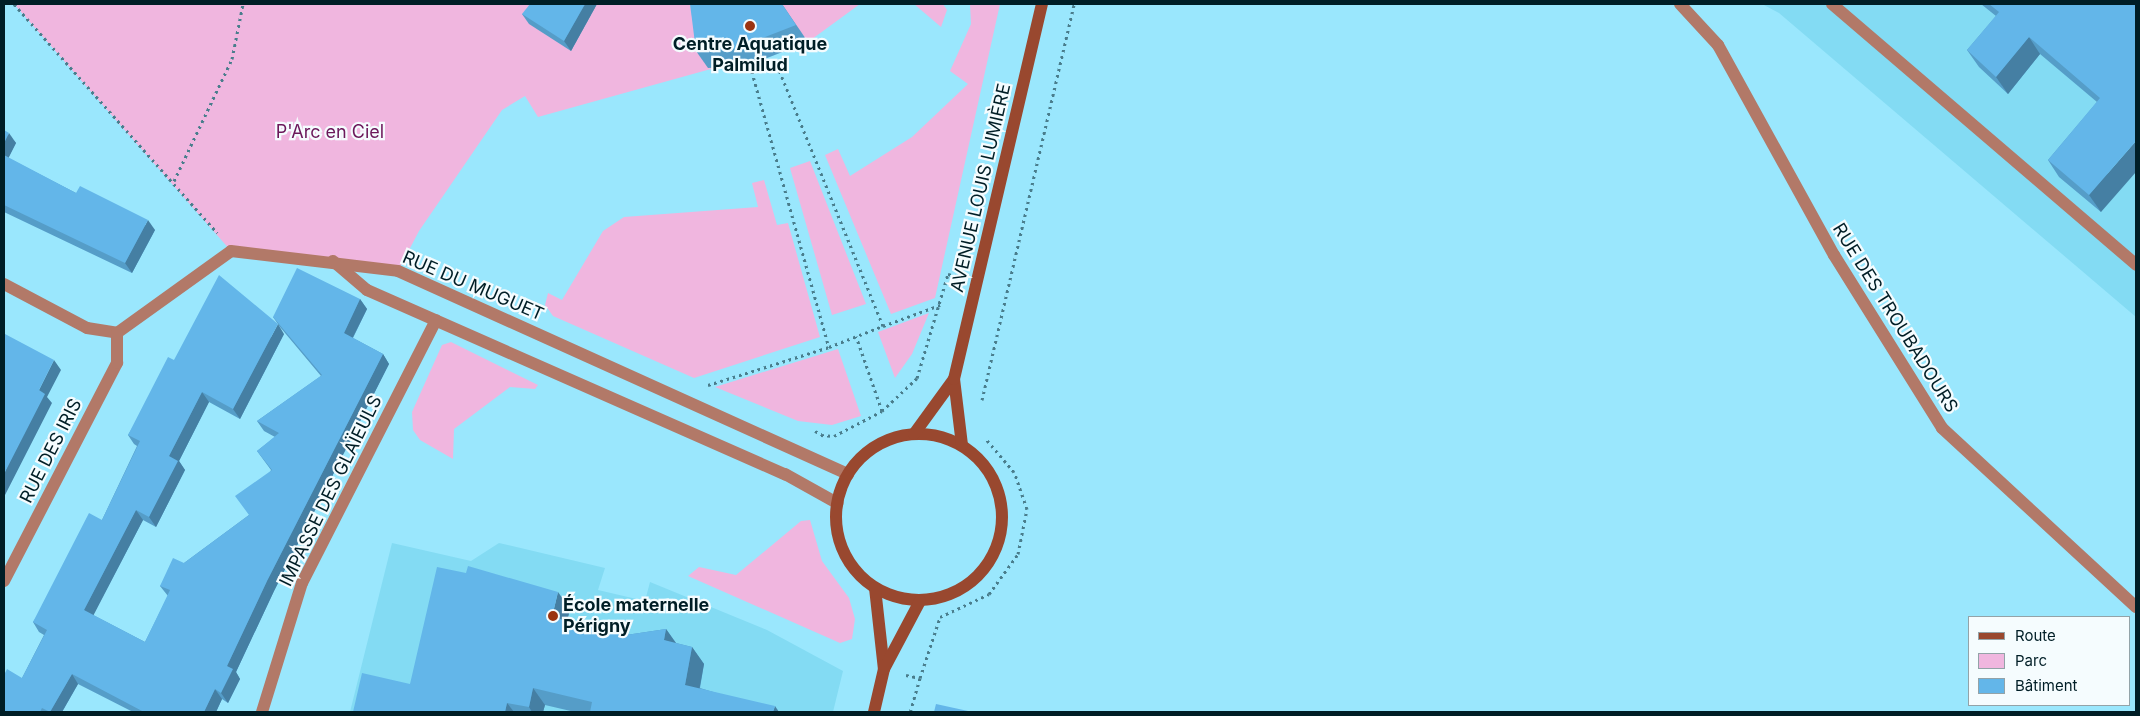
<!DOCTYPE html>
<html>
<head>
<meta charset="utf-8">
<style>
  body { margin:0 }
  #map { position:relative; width:2140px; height:716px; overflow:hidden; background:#9ae7fd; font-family:Inter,sans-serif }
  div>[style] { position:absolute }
  .built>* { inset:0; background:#83dbf3 }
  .green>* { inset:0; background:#f0b6df }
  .path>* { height:3px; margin-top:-1.5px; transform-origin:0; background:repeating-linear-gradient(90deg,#497d8c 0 2.5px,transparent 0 6.5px) }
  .lane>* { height:12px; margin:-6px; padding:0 6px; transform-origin:6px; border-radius:6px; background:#b27968 }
  .street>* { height:12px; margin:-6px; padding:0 6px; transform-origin:6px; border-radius:6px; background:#b27968 }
  .secondary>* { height:12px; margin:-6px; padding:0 6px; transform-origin:6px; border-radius:6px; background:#99482f }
  .secondary>.ring { margin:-6px; padding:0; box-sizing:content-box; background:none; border:12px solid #99482f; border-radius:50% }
  .wall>* { inset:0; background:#559dc8 }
  .shaded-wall>* { inset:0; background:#457fa3 }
  .building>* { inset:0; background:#63b6e9 }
  .dots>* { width:14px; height:14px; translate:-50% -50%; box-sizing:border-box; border:2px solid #f5fcfe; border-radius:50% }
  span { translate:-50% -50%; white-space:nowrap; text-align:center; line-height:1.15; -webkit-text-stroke:4.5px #f5fcfe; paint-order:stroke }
  .poi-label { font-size:18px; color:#001e26; font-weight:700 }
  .left { translate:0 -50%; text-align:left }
  .park-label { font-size:18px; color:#6b175a }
  .street-label { font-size:18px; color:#001e26 }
  .frame { position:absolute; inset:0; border:5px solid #001e26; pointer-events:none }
  .legend { position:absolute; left:1968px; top:616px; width:162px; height:90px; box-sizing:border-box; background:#f5fcfe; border:1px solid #93a3a8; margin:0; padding:6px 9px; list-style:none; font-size:15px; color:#001e26 }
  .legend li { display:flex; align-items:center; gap:10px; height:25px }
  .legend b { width:25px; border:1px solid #93a3a8 }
</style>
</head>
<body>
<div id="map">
  <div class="built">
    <div style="clip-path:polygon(1762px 4px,2136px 4px,2136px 317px,1779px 13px)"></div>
    <div style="clip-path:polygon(392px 543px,471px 561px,499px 543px,605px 568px,598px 590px,645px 601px,650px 582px,767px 630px,843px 671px,833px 712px,350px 712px)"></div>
  </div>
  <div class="green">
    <div style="clip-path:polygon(14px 4px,860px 4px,808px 42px,538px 117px,525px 96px,502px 110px,419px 231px,398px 271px,231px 251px)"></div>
    <div style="clip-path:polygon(914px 4px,943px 4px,947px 10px,941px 27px)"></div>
    <div style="clip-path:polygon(970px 4px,1000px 4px,935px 298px,891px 314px,825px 155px,838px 149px,850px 176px,912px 137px,968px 84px,950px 71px,971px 24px)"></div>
    <div style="clip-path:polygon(810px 161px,866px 304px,832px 315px,790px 168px)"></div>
    <div style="clip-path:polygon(764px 180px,777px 225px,788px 223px,820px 337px,694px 378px,553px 316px,545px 305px,548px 293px,562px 300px,603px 231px,624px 217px,758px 207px,752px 183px)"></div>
    <div style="clip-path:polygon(929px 313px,912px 354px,895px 378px,878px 332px)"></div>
    <div style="clip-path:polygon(451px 342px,538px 385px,535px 389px,510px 387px,454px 429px,453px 459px,420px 440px,413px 430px,412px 412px,442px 345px)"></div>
    <div style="clip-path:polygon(838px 349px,861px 416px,832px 425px,798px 421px,715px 387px)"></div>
    <div style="clip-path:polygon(810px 520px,822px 561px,849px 598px,855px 619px,852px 639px,840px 643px,688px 576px,699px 567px,736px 575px,801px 521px)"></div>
  </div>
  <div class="path">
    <div style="left:14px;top:4px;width:306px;rotate:48.4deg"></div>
    <div style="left:750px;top:65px;width:293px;rotate:74.4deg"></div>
    <div style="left:829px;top:347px;width:58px;rotate:-21.3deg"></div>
    <div style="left:883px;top:326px;width:290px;rotate:-112.1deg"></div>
    <div style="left:174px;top:181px;width:135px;rotate:-64.6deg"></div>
    <div style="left:232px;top:59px;width:56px;rotate:-78.7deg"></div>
    <div style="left:883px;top:326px;width:61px;rotate:-20.2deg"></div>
    <div style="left:708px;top:385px;width:127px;rotate:-17.4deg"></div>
    <div style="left:982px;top:400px;width:407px;rotate:-76.9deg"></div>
    <div style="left:882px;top:411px;width:48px;rotate:-43.3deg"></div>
    <div style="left:917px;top:378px;width:109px;rotate:-73.4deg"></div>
    <div style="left:948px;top:274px;width:8px;rotate:14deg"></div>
    <div style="left:815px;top:431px;width:7px;rotate:27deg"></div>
    <div style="left:821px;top:435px;width:13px;rotate:4deg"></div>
    <div style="left:834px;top:436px;width:54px;rotate:-27.5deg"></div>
    <div style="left:882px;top:411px;width:79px;rotate:-109.1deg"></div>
    <div style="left:906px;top:675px;width:14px;rotate:12deg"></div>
    <div style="left:920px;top:678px;width:35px;rotate:106deg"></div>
    <div style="left:920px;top:678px;width:64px;rotate:-71.8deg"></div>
    <div style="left:940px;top:617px;width:54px;rotate:-25.1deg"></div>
    <div style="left:989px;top:594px;width:49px;rotate:-54.1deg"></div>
    <div style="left:1018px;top:554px;width:46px;rotate:-78.7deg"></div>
    <div style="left:1027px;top:509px;width:39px;rotate:-109deg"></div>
    <div style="left:1014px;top:472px;width:43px;rotate:-130.3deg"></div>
  </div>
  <div class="lane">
    <div style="left:1832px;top:4px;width:401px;rotate:40.6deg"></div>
  </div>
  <div class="street">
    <div style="left:1680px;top:4px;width:56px;rotate:47.2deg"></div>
    <div style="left:1718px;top:45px;width:240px;rotate:61.1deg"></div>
    <div style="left:1834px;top:255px;width:204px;rotate:58deg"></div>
    <div style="left:1942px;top:428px;width:264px;rotate:42.7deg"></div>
    <div style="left:333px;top:261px;width:45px;rotate:40.5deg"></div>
    <div style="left:367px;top:290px;width:457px;rotate:23.8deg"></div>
    <div style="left:785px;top:474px;width:60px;rotate:29.1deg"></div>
    <div style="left:4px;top:284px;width:94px;rotate:27.9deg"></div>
    <div style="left:87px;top:328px;width:30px;rotate:9deg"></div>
    <div style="left:117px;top:333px;width:140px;rotate:-35.7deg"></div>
    <div style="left:231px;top:251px;width:168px;rotate:6.8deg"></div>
    <div style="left:398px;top:271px;width:494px;rotate:24.3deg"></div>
    <div style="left:4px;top:581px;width:246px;rotate:-62.6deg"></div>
    <div style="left:117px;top:363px;width:30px;rotate:-90deg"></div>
    <div style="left:262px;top:712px;width:135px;rotate:-72.8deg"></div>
    <div style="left:302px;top:583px;width:295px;rotate:-63deg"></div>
  </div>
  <div class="secondary">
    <div class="ring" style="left:836px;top:434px;width:154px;height:154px"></div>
    <div style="left:914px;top:434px;width:68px;rotate:-54deg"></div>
    <div style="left:962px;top:445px;width:66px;rotate:-96.9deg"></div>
    <div style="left:954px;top:379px;width:385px;rotate:-76.8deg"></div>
    <div style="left:875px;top:588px;width:81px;rotate:83.7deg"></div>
    <div style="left:874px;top:712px;width:44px;rotate:-76.9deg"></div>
    <div style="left:884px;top:669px;width:77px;rotate:-62.1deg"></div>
  </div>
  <div class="wall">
    <div style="clip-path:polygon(597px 4px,571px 51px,529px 24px,522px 14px)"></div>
    <div style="clip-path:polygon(782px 4px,808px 42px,747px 66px,708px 68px,696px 51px)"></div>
    <div style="clip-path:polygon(1981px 4px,2136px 4px,2101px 212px,2059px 177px,2048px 160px,2097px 102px,2040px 54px,2008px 94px,1979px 67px,1967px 50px,1996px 16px)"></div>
    <div style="clip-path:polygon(4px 130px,16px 143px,8px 158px,76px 193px,155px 230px,132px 273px,4px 212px)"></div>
    <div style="clip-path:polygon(360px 299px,367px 309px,353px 338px,383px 354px,389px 364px,274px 591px,236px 672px,240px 679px,228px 703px,222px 699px,216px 712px,133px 712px,78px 684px,62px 712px,4px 712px,22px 678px,44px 635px,39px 632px,33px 622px,102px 520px,137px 446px,134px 444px,128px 435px,174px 360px,284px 334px,240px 419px,209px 402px,179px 461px,185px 470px,156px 527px,143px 520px,93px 615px,145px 642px,168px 596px,160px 586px,184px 563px,249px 515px,271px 470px,257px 451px,275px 437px,264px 431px,257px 421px,321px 376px,280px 327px,273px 317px)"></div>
    <div style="clip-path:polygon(570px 609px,567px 621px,626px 635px,666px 629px,676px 643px,692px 647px,704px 664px,700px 688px,779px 712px,575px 712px,545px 705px,543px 712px,353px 712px,410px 684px)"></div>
  </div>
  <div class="shaded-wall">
    <div style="clip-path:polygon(585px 4px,597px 4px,571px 51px,564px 41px)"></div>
    <div style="clip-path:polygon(2029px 37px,2040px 54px,2008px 94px,1996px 77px)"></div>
    <div style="clip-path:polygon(9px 133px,16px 143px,6px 163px,4px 160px,4px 143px)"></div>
    <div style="clip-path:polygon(2136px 141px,2136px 172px,2101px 212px,2089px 195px)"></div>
    <div style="clip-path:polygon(148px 220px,155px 230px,132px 273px,125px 263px)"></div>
    <div style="clip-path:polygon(360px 299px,367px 309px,350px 343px,344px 333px)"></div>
    <div style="clip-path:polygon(278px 324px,284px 334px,240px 419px,233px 409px)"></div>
    <div style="clip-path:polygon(383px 354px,389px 364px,274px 591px,236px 672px,240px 679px,228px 703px,221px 693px,227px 666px,267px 581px)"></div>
    <div style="clip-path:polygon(54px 360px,61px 370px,47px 397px,52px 403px,4px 497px,4px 474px,39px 390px)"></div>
    <div style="clip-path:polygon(202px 392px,209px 402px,179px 461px,185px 470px,156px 527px,149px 517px,169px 456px)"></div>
    <div style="clip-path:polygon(136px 510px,143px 520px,91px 620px,84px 610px)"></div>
    <div style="clip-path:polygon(558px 592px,570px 609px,564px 634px,552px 617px)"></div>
    <div style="clip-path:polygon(666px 629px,678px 646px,664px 640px)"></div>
    <div style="clip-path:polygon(692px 647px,704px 664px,697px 702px,685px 685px)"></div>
    <div style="clip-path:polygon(72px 674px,78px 684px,62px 712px,50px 712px)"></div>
    <div style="clip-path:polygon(533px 688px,545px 705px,543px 712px,532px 712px,529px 707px)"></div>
    <div style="clip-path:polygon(215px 689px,222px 699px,216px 712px,204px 712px)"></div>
    <div style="clip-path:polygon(507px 703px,514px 712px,505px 712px)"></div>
    <div style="clip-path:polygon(775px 706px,779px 712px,773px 712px)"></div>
  </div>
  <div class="building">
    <div style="clip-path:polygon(530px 4px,585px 4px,564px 41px,522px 14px)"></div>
    <div style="clip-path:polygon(690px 4px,782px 4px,796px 25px,734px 49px,696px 51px)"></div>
    <div style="clip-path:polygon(1989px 4px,2136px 4px,2136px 141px,2089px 195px,2048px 160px,2100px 98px,2029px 37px,1996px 77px,1967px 50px,1999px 12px)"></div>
    <div style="clip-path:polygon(4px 130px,9px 133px,4px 143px)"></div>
    <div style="clip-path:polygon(4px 155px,76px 193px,80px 186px,148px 220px,125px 263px,4px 205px)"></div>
    <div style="clip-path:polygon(297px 268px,360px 299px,344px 333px,383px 354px,267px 581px,227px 666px,233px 669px,221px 693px,215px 689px,204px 712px,144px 712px,72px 674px,50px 712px,42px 708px,40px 712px,4px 712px,4px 675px,7px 669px,22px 678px,47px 630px,33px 622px,89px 513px,102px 520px,140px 441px,128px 435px,168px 357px,174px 360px,219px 275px,278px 324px,233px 409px,202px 392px,169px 456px,178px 461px,149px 517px,136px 510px,84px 610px,145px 642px,170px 590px,160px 586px,173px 558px,184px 563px,249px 515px,235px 496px,272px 470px,257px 451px,279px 433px,257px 421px,322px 375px,273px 317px)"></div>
    <div style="clip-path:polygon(5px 334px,54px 360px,39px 390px,45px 394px,4px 474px,4px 337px)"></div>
    <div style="clip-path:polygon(468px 566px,558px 592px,552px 617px,626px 635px,666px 629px,664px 640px,692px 647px,685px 685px,775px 706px,773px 712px,590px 712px,592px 702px,533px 688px,529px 707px,507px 703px,505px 712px,353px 712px,362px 673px,410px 684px,437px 567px,466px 573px)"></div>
    <div style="clip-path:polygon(936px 704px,968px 711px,968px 712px,934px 712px)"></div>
  </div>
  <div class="dots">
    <div style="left:750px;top:26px;background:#9b3411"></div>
    <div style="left:553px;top:616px;background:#9b3411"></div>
  </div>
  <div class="poi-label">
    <span style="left:750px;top:55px">Centre Aquatique<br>Palmilud</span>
    <span class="left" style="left:563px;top:616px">École maternelle<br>Périgny</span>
  </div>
  <div class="park-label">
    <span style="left:330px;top:132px">P'Arc en Ciel</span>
  </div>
  <div class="street-label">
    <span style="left:981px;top:188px;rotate:-77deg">AVENUE LOUIS LUMIÈRE</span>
    <span style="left:473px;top:286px;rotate:23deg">RUE DU MUGUET</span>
    <span style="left:1895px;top:318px;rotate:58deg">RUE DES TROUBADOURS</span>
    <span style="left:51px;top:451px;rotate:-63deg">RUE DES IRIS</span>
    <span style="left:331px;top:491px;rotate:-64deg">IMPASSE DES GLAÏEULS</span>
  </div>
  <div class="frame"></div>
  <ul class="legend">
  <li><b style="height:6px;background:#99482f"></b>Route</li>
  <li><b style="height:14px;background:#f0b6df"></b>Parc</li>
  <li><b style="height:14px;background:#63b6e9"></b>Bâtiment</li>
  </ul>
</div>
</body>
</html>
